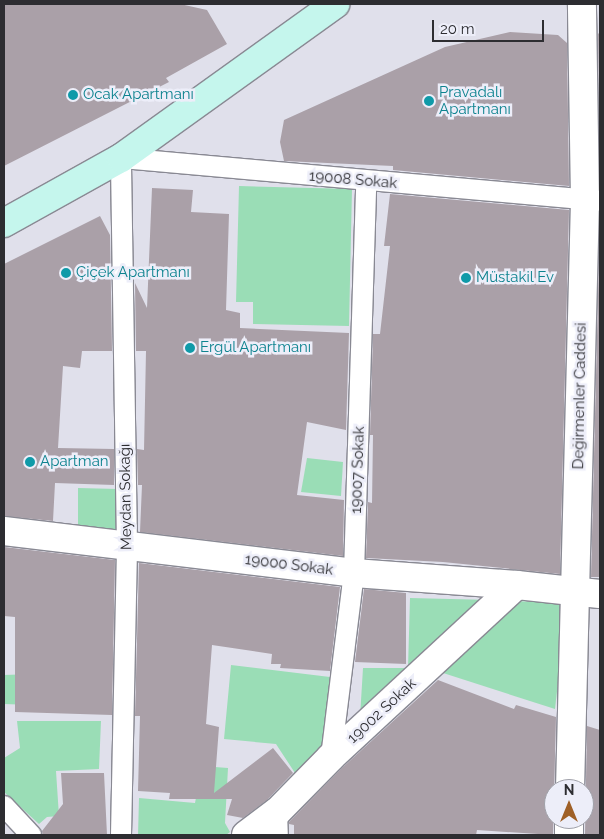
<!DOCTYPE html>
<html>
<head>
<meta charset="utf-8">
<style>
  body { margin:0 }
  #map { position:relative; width:604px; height:839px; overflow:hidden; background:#e0e0eb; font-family:Raleway,sans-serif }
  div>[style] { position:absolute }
  .green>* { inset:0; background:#9addb6 }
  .building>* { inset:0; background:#aaa0a8 }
  .roads { filter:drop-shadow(1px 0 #898993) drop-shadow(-1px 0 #898993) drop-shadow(0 1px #898993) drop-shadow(0 -1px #898993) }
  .lane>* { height:20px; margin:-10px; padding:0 10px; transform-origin:10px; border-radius:10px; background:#fff }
  .street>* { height:28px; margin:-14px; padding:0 14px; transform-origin:14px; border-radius:14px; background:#fff }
  .secondary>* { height:28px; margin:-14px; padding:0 14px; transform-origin:14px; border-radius:14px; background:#c5f6ed }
  .dots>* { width:14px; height:14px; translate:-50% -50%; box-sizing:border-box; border:2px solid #edeef9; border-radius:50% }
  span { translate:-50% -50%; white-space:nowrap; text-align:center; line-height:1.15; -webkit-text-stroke:5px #edeef9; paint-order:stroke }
  .culture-label { font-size:15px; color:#0d838f }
  .left { translate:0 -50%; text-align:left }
  .street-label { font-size:15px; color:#2d2d31 }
  .frame { position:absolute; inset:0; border:5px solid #2d2d31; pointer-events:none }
  .north { position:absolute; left:544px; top:779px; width:50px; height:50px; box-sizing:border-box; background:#edeef9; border:1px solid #a0a1a9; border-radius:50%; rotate:0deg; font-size:14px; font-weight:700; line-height:20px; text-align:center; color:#2d2d31 }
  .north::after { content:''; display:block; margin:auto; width:18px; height:22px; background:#9f6027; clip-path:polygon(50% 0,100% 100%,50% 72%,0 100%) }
  .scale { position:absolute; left:432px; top:20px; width:112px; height:22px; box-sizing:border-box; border:2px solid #2d2d31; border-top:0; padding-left:6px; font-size:15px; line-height:18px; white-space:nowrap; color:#2d2d31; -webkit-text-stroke:4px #edeef9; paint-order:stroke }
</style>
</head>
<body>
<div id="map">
  <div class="green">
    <div style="clip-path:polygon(239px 186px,352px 189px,349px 326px,253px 324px,253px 302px,236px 302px)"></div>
    <div style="clip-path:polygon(307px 458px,343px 462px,341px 496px,301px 492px)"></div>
    <div style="clip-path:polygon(78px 488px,118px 489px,117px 529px,78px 529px)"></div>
    <div style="clip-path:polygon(410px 598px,491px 600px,360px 717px,363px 668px,408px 668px)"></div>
    <div style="clip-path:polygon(512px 601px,567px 603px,555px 709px,440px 672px)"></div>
    <div style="clip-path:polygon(231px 665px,330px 677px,324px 747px,295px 773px,276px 744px,224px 739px)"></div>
    <div style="clip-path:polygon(33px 674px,32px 705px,4px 704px,4px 675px)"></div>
    <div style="clip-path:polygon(17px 721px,101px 721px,99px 769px,56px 771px,59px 816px,47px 817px,39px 824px,4px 792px,4px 758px,20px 748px)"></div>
    <div style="clip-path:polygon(202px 766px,228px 768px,225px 823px,230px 832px,226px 835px,138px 835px,139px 798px,195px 803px)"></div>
  </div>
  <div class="building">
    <div style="clip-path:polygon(4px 4px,180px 4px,207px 10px,227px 44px,166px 78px,169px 82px,4px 166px)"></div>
    <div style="clip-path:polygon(510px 32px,558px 35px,567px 43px,569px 186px,393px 170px,393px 166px,284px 161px,280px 142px,284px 120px,445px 47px)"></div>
    <div style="clip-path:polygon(600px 32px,600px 176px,598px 34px)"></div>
    <div style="clip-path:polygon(152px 188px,193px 190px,191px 212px,229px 214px,226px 310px,240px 313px,240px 328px,349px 333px,346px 430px,307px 422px,297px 495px,344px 500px,343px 556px,140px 532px,142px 485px,138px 485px,137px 449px,144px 450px,146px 351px,136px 351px,135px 283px,147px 308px)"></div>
    <div style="clip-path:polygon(390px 194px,569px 210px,560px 574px,443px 562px,366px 558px,368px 502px,372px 503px,373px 435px,370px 435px,373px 334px,380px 334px,390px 246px,384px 246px)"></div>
    <div style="clip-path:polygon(100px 216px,110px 235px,112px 351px,82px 351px,80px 368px,63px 366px,58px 448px,114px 449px,114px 485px,55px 483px,53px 521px,4px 516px,4px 264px)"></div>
    <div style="clip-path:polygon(600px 216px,600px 577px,591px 577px)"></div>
    <div style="clip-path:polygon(4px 547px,115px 560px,112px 715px,15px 712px,15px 617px,4px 616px)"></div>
    <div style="clip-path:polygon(139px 563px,340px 587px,330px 671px,280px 668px,281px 664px,271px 664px,272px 654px,212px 645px,206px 724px,219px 727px,214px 793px,273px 748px,293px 773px,267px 800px,243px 818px,227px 815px,232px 799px,169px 799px,170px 793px,138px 791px,140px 716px,135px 716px)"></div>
    <div style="clip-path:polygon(364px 589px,406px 593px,406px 664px,355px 662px)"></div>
    <div style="clip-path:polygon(438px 680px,514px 709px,516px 705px,556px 717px,553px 835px,477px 830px,476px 835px,294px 835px,294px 825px,289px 824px,289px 822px,342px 768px)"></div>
    <div style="clip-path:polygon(587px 726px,600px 730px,600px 835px,585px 835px)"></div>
    <div style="clip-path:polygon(61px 773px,104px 773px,107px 835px,43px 835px,42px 831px,63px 804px)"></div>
  </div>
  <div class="roads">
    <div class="lane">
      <div style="left:331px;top:757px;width:185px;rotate:-82.9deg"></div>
      <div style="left:354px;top:573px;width:392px;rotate:-88.2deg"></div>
      <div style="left:4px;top:806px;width:40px;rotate:47deg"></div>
      <div style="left:277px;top:812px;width:23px;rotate:88deg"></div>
      <div style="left:121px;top:835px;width:289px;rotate:-88.8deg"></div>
      <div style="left:127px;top:546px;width:388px;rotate:-90.9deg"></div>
      <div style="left:121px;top:158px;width:481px;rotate:5.1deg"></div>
    </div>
    <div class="street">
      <div style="left:4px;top:531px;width:353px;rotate:6.8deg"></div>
      <div style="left:354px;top:573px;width:163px;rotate:4.2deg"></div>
      <div style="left:517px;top:585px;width:83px;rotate:6.2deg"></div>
      <div style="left:570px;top:789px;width:588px;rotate:-88.54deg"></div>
      <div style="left:585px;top:201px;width:197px;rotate:-90.9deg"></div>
      <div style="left:246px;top:835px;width:39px;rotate:-37deg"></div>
      <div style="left:277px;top:812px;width:77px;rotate:-45.5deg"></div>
      <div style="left:331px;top:757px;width:253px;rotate:-42.8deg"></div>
      <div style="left:569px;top:835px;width:16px;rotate:-90deg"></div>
    </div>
    <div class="secondary">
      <div style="left:4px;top:223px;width:134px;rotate:-29.1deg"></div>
      <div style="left:121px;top:158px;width:264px;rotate:-35.7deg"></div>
    </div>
  </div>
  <div class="dots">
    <div style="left:73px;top:95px;background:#0f9aa8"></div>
    <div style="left:429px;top:101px;background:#0f9aa8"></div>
    <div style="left:66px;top:273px;background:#0f9aa8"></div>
    <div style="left:466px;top:278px;background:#0f9aa8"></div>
    <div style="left:190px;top:348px;background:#0f9aa8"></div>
    <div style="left:30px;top:462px;background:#0f9aa8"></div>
  </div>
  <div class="culture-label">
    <span class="left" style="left:439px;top:101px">Pravadalı<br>Apartmanı</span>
    <span class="left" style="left:83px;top:95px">Ocak Apartmanı</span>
    <span class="left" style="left:76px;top:273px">Çiçek Apartmanı</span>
    <span class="left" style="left:476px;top:278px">Müstakil Ev</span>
    <span class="left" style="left:200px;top:348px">Ergül Apartmanı</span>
    <span class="left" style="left:40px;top:462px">Apartman</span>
  </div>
  <div class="street-label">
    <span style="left:353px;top:180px;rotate:5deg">19008 Sokak</span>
    <span style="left:580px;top:396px;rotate:-89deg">Değirmenler Caddesi</span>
    <span style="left:358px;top:470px;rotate:-88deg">19007 Sokak</span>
    <span style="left:126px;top:497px;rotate:-91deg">Meydan Sokağı</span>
    <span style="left:289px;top:565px;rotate:7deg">19000 Sokak</span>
    <span style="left:382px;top:711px;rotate:-43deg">19002 Sokak</span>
  </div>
  <div class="frame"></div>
  <div class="north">N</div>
  <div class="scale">20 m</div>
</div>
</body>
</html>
